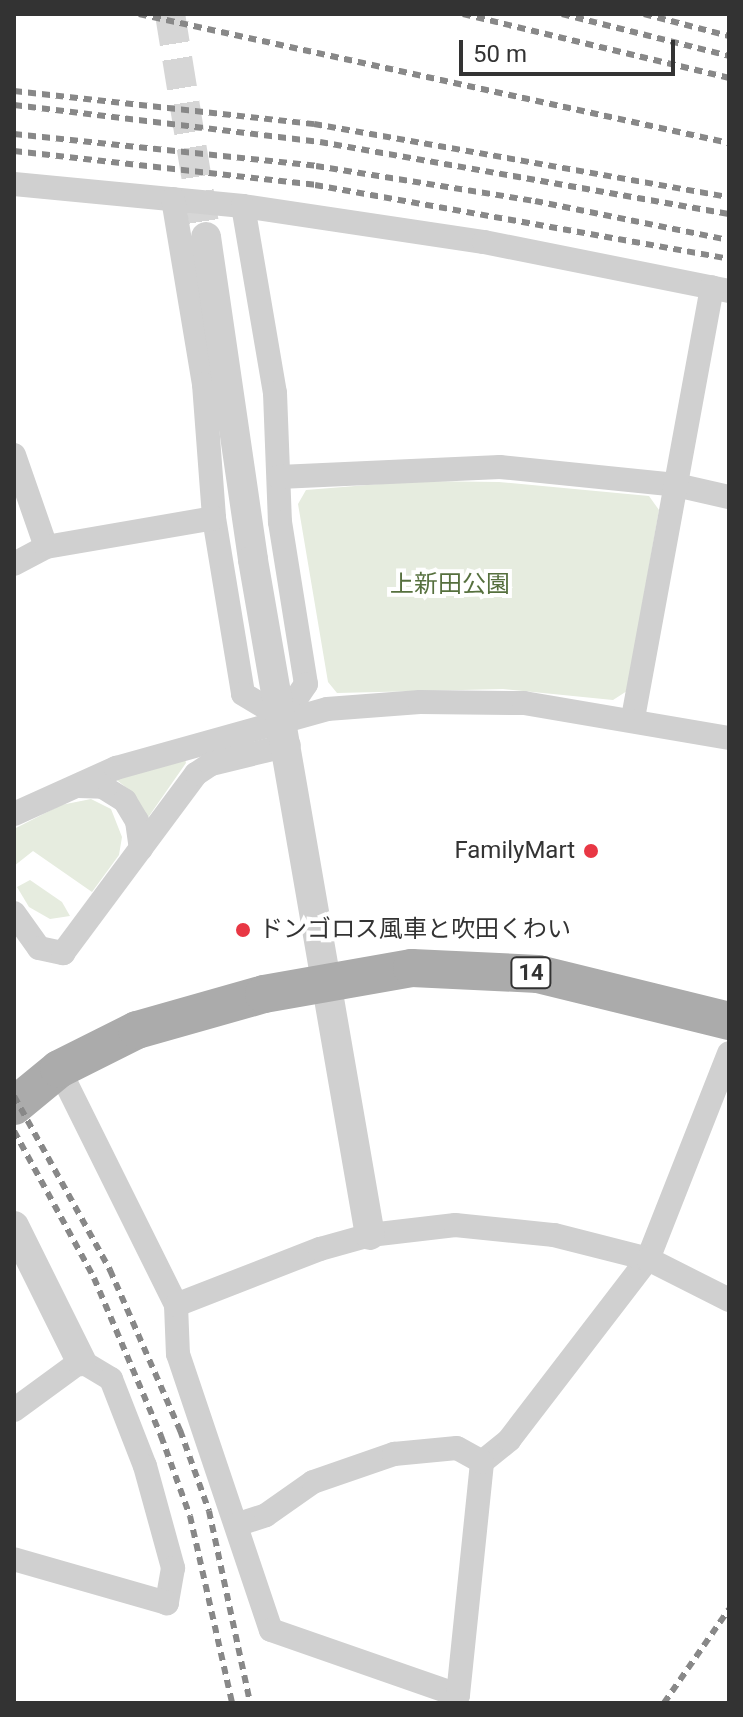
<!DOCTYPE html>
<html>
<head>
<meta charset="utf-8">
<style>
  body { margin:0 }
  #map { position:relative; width:743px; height:1717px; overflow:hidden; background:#fff; font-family:Roboto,"Noto Sans JP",sans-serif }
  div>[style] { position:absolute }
  .green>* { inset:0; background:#e6ecdf }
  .tertiary-tunnel>* { height:30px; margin-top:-15px; transform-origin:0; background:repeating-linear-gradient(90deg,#d6d6d6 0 30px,transparent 0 45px) }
  .minor>* { height:24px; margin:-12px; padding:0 12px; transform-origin:12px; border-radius:12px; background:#d0d0d0 }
  .tertiary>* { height:30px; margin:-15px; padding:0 15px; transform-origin:15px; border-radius:15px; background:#d0d0d0 }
  .primary>* { height:38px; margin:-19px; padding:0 19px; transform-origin:19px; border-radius:19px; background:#ababab }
  .rail>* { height:6px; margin-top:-3px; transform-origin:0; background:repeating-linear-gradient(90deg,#888 0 8px,transparent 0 14px) }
  .dots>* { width:22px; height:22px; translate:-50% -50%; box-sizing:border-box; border:4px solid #fff; border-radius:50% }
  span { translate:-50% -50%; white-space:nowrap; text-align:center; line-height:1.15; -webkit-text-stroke:8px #fff; paint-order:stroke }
  .shield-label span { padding:2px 6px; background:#fff; border:2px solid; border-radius:6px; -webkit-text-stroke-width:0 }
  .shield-label { font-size:22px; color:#333; font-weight:700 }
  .park-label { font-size:24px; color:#56703e }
  .poi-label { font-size:24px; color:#333 }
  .right { translate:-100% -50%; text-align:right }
  .left { translate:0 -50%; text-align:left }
  .frame { position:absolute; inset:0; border:16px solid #333; pointer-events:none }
  .scale { position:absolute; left:459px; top:40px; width:216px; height:36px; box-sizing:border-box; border:4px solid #333; border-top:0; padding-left:10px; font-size:24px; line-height:28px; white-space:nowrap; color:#333; -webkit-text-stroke:6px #fff; paint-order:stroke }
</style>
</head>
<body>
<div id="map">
  <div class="green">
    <div style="clip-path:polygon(417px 481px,499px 482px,649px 496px,659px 510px,627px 691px,613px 700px,503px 689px,337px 693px,328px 682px,298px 504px,306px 490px)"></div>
    <div style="clip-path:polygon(184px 755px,186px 763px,147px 819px,133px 793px,113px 777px)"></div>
    <div style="clip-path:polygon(91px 799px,111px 809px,122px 837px,119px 855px,92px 892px,33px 851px,14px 866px,14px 829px,61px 805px)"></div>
    <div style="clip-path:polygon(30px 880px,62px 902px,70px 916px,50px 919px,29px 907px,17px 887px)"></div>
  </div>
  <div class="tertiary-tunnel">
    <div style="left:170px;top:14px;width:226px;rotate:80.8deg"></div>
  </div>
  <div class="minor">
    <div style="left:14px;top:184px;width:230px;rotate:5.5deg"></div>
    <div style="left:243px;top:206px;width:244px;rotate:8.5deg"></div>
    <div style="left:484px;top:242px;width:250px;rotate:11.3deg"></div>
    <div style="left:173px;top:199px;width:188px;rotate:80.5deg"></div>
    <div style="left:204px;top:384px;width:134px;rotate:85.7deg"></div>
    <div style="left:214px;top:518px;width:178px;rotate:80.6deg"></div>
    <div style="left:243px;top:694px;width:47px;rotate:31deg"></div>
    <div style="left:243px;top:206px;width:190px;rotate:80.3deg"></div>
    <div style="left:275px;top:393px;width:129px;rotate:87.8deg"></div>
    <div style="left:280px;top:522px;width:164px;rotate:80.9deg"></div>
    <div style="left:306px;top:684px;width:41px;rotate:124.1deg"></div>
    <div style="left:14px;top:455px;width:97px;rotate:70.8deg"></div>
    <div style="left:279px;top:477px;width:221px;rotate:-2.6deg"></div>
    <div style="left:500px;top:467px;width:177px;rotate:5.8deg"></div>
    <div style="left:676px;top:485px;width:54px;rotate:12.8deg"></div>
    <div style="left:14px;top:564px;width:36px;rotate:-28deg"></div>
    <div style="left:46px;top:547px;width:170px;rotate:-9.8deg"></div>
    <div style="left:633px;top:718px;width:438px;rotate:-79.6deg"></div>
    <div style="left:78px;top:786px;width:25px;rotate:2deg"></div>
    <div style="left:103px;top:787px;width:26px;rotate:32deg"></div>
    <div style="left:125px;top:801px;width:23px;rotate:59deg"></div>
    <div style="left:137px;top:821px;width:28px;rotate:82deg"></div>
    <div style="left:14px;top:814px;width:112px;rotate:-24.3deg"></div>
    <div style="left:116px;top:768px;width:219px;rotate:-15.6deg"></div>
    <div style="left:327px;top:709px;width:93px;rotate:-4.3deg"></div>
    <div style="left:420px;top:702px;width:104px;rotate:0.6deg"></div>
    <div style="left:524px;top:703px;width:208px;rotate:9.7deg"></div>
    <div style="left:14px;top:913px;width:43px;rotate:54.5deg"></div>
    <div style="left:39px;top:948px;width:25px;rotate:12deg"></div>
    <div style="left:63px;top:953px;width:223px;rotate:-53.4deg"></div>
    <div style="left:196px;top:774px;width:18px;rotate:-34deg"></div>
    <div style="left:211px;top:764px;width:80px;rotate:-13.7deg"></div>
    <div style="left:59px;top:1069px;width:263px;rotate:63.6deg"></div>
    <div style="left:176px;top:1305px;width:49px;rotate:87.7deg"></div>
    <div style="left:178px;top:1354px;width:291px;rotate:71.4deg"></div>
    <div style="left:271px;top:1630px;width:198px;rotate:19.2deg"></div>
    <div style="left:458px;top:1695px;width:234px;rotate:-84.1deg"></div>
    <div style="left:482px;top:1462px;width:35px;rotate:-39deg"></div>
    <div style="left:509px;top:1440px;width:228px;rotate:-52.5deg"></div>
    <div style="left:648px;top:1259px;width:221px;rotate:-68.5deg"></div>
    <div style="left:176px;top:1305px;width:155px;rotate:-21.3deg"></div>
    <div style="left:320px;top:1249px;width:52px;rotate:-15.6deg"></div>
    <div style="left:370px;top:1235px;width:86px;rotate:-6.7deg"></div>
    <div style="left:455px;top:1225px;width:100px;rotate:5.8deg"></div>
    <div style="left:554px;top:1235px;width:97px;rotate:14.3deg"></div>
    <div style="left:648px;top:1259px;width:91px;rotate:26.8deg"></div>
    <div style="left:14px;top:1410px;width:83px;rotate:-36.2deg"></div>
    <div style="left:81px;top:1361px;width:35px;rotate:31deg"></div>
    <div style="left:111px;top:1379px;width:93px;rotate:68.7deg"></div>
    <div style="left:145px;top:1466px;width:106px;rotate:74.6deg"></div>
    <div style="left:173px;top:1568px;width:36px;rotate:100deg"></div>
    <div style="left:167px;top:1603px;width:159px;rotate:-164deg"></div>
    <div style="left:239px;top:1524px;width:28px;rotate:-18deg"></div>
    <div style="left:266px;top:1515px;width:57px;rotate:-35.1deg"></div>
    <div style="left:313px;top:1482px;width:86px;rotate:-19.1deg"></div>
    <div style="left:394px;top:1454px;width:63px;rotate:-5.4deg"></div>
    <div style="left:457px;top:1448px;width:29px;rotate:29deg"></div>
  </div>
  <div class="tertiary">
    <div style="left:206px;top:237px;width:326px;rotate:81.7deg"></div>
    <div style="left:253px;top:560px;width:685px;rotate:80.17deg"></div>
    <div style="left:14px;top:1226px;width:151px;rotate:63.6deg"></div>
  </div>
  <div class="primary">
    <div style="left:14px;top:1106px;width:58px;rotate:-39.4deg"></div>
    <div style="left:59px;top:1069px;width:87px;rotate:-26.6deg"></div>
    <div style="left:137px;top:1030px;width:132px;rotate:-15.8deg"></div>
    <div style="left:264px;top:994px;width:150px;rotate:-10deg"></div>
    <div style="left:412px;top:968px;width:126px;rotate:2.7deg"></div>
    <div style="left:538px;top:974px;width:197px;rotate:13.8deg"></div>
  </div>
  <div class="rail">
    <div style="left:139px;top:14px;width:604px;rotate:12.33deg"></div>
    <div style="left:463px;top:14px;width:274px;rotate:13.5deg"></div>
    <div style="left:562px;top:14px;width:172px;rotate:14.1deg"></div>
    <div style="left:644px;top:14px;width:88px;rotate:14.5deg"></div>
    <div style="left:14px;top:91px;width:302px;rotate:6.3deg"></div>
    <div style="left:314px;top:124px;width:421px;rotate:10deg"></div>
    <div style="left:14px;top:105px;width:308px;rotate:6.9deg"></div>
    <div style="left:320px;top:142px;width:415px;rotate:10deg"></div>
    <div style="left:14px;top:134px;width:304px;rotate:6deg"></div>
    <div style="left:316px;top:166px;width:222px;rotate:9.1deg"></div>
    <div style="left:535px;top:201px;width:198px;rotate:11.4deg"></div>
    <div style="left:14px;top:151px;width:303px;rotate:6.4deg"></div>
    <div style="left:315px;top:185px;width:421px;rotate:10.1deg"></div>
    <div style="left:14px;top:1096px;width:199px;rotate:61.1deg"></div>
    <div style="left:110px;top:1270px;width:175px;rotate:66.4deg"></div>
    <div style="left:180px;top:1430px;width:86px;rotate:70.3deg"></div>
    <div style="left:209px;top:1511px;width:196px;rotate:77.9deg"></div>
    <div style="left:14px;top:1131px;width:167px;rotate:61.4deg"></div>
    <div style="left:94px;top:1278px;width:172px;rotate:67deg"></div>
    <div style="left:161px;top:1436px;width:85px;rotate:70.1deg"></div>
    <div style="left:190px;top:1516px;width:192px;rotate:77.3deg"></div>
    <div style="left:664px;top:1703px;width:114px;rotate:-55.3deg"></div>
  </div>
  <div class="dots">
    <div style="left:591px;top:851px;background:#e83744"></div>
    <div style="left:243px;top:930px;background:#e83744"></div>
  </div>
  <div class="shield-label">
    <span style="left:531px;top:973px">14</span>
  </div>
  <div class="park-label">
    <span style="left:450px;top:585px">上新田公園</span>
  </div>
  <div class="poi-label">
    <span class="right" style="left:575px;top:851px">FamilyMart</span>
    <span class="left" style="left:259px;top:930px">ドンゴロス風車と吹田くわい</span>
  </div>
  <div class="frame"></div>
  <div class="scale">50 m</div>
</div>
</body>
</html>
